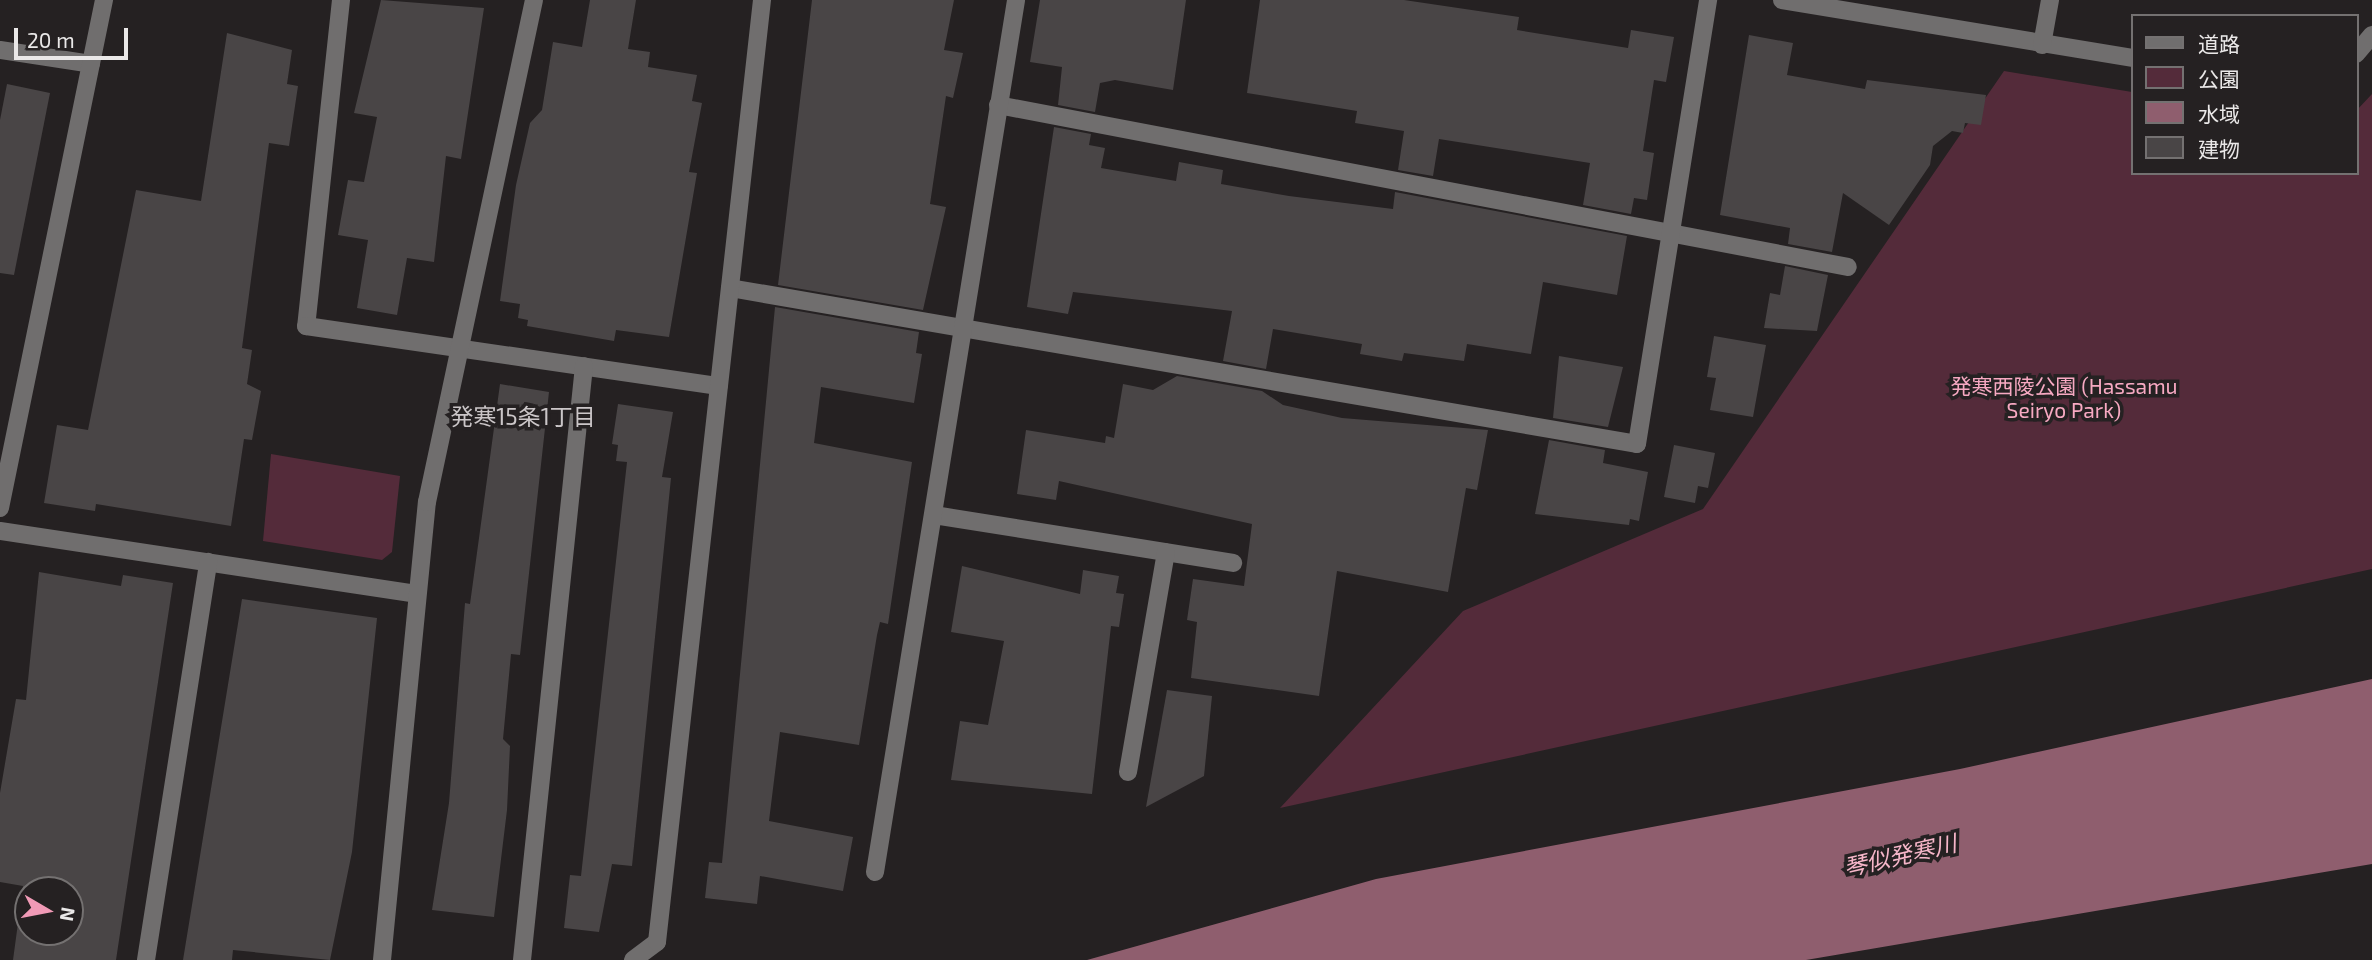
<!DOCTYPE html>
<html>
<head>
<meta charset="utf-8">
<style>
  body { margin:0 }
  #map { position:relative; width:2372px; height:960px; overflow:hidden; background:#252122; font-family:"Exo 2","Noto Sans JP",sans-serif }
  div>[style] { position:absolute }
  .green>* { inset:0; background:#542b3a }
  .water>* { inset:0; background:#8f5e6e }
  .building>* { inset:0; background:#494546 }
  .minor>* { height:18px; margin:-9px; padding:0 9px; transform-origin:9px; border-radius:9px; background:#706e6e }
  span { translate:-50% -50%; white-space:nowrap; text-align:center; line-height:1.15; -webkit-text-stroke:7px #252122; paint-order:stroke }
  .park-label { font-size:21px; color:#f7a9c2 }
  .neighbourhood-label { font-size:23px; color:#cbc6c8 }
  .water-label { font-size:23px; color:#f6b6c9; font-style:italic }
  .legend { position:absolute; left:2131px; top:14px; width:228px; height:161px; box-sizing:border-box; background:#252122; border:2px solid #747171; margin:0; padding:9px 12px; list-style:none; font-size:21px; color:#eae8e8 }
  .legend li { display:flex; align-items:center; gap:14px; height:35px }
  .legend b { width:35px; border:2px solid #747171 }
  .north { position:absolute; left:14px; top:876px; width:70px; height:70px; box-sizing:border-box; background:#252122; border:2px solid #747171; border-radius:50%; rotate:100deg; font-size:19px; font-weight:700; line-height:28px; text-align:center; color:#eae8e8 }
  .north::after { content:''; display:block; margin:auto; width:24px; height:32px; background:#f09ab6; clip-path:polygon(50% 0,100% 100%,50% 72%,0 100%) }
  .scale { position:absolute; left:14px; top:28px; width:114px; height:32px; box-sizing:border-box; border:4px solid #eae8e8; border-top:0; padding-left:9px; font-size:21px; line-height:24px; white-space:nowrap; color:#eae8e8; -webkit-text-stroke:5px #252122; paint-order:stroke }
</style>
</head>
<body>
<div id="map">
  <div class="green">
    <div style="clip-path:polygon(2004px 71px,2132px 92px,2132px 173px,2356px 173px,2356px 111px,2372px 94px,2372px 569px,1280px 808px,1463px 611px,1703px 509px)"></div>
    <div style="clip-path:polygon(271px 454px,400px 476px,392px 552px,382px 560px,263px 541px)"></div>
  </div>
  <div class="water">
    <div style="clip-path:polygon(2372px 679px,2372px 864px,1806px 960px,1087px 960px,1376px 879px,1960px 769px)"></div>
  </div>
  <div class="building">
    <div style="clip-path:polygon(381px 0,484px 8px,461px 159px,446px 156px,434px 262px,407px 258px,397px 315px,357px 308px,368px 240px,338px 235px,348px 180px,364px 182px,377px 117px,354px 113px)"></div>
    <div style="clip-path:polygon(590px 0,636px 0,628px 49px,650px 52px,648px 67px,697px 75px,692px 101px,702px 103px,689px 172px,697px 173px,669px 337px,616px 330px,614px 341px,527px 326px,528px 320px,518px 318px,520px 304px,500px 301px,516px 185px,530px 123px,542px 110px,553px 42px,582px 47px)"></div>
    <div style="clip-path:polygon(812px 0,954px 0,944px 50px,963px 53px,953px 98px,946px 96px,930px 204px,946px 207px,923px 310px,778px 285px)"></div>
    <div style="clip-path:polygon(1040px 0,1186px 0,1173px 90px,1115px 80px,1100px 83px,1095px 112px,1058px 105px,1062px 67px,1030px 62px)"></div>
    <div style="clip-path:polygon(1260px 0,1404px 0,1519px 17px,1517px 30px,1628px 48px,1631px 30px,1674px 37px,1666px 82px,1654px 80px,1643px 151px,1654px 153px,1647px 200px,1634px 198px,1631px 214px,1583px 205px,1590px 163px,1439px 139px,1433px 176px,1398px 170px,1404px 131px,1355px 123px,1357px 111px,1247px 93px)"></div>
    <div style="clip-path:polygon(227px 33px,292px 50px,287px 84px,298px 86px,289px 146px,269px 143px,242px 348px,252px 350px,247px 384px,261px 391px,252px 440px,244px 439px,231px 526px,96px 504px,95px 511px,44px 503px,57px 425px,88px 430px,136px 190px,201px 201px)"></div>
    <div style="clip-path:polygon(1749px 35px,1793px 43px,1787px 75px,1865px 89px,1867px 80px,1986px 95px,1981px 125px,1965px 123px,1963px 133px,1952px 131px,1933px 146px,1930px 165px,1889px 225px,1843px 193px,1832px 252px,1788px 244px,1790px 228px,1720px 215px)"></div>
    <div style="clip-path:polygon(7px 84px,50px 93px,14px 275px,0 273px,0 120px)"></div>
    <div style="clip-path:polygon(1054px 127px,1091px 134px,1089px 145px,1105px 148px,1101px 168px,1176px 181px,1179px 162px,1223px 170px,1221px 184px,1289px 196px,1393px 209px,1395px 192px,1627px 236px,1617px 295px,1543px 282px,1531px 354px,1467px 344px,1464px 361px,1404px 353px,1402px 361px,1360px 354px,1362px 344px,1273px 329px,1266px 369px,1223px 361px,1232px 311px,1073px 292px,1068px 314px,1027px 307px)"></div>
    <div style="clip-path:polygon(1785px 266px,1828px 275px,1817px 331px,1764px 328px,1770px 293px,1780px 295px)"></div>
    <div style="clip-path:polygon(775px 307px,919px 332px,916px 353px,922px 354px,914px 403px,821px 387px,814px 443px,912px 462px,888px 624px,880px 622px,877px 635px,859px 745px,780px 732px,769px 821px,853px 837px,843px 891px,760px 876px,757px 904px,705px 898px,709px 862px,722px 863px)"></div>
    <div style="clip-path:polygon(1714px 336px,1766px 345px,1753px 417px,1710px 410px,1716px 378px,1707px 377px)"></div>
    <div style="clip-path:polygon(1559px 356px,1623px 367px,1608px 427px,1553px 418px)"></div>
    <div style="clip-path:polygon(1177px 376px,1262px 391px,1283px 405px,1342px 418px,1488px 430px,1477px 490px,1466px 488px,1448px 592px,1337px 571px,1319px 696px,1191px 678px,1197px 622px,1187px 620px,1193px 579px,1244px 586px,1252px 524px,1059px 481px,1056px 500px,1017px 494px,1026px 430px,1105px 443px,1106px 436px,1114px 438px,1123px 384px,1153px 390px)"></div>
    <div style="clip-path:polygon(500px 384px,549px 392px,520px 655px,511px 654px,503px 739px,510px 746px,507px 810px,494px 917px,432px 910px,449px 803px,465px 603px,470px 604px)"></div>
    <div style="clip-path:polygon(618px 404px,673px 412px,662px 477px,671px 478px,632px 866px,612px 864px,599px 932px,564px 928px,570px 875px,581px 876px,627px 462px,616px 461px,618px 445px,612px 444px)"></div>
    <div style="clip-path:polygon(1549px 440px,1605px 450px,1603px 463px,1648px 472px,1639px 521px,1630px 519px,1629px 525px,1535px 514px)"></div>
    <div style="clip-path:polygon(1674px 445px,1715px 453px,1708px 488px,1698px 486px,1695px 503px,1664px 497px)"></div>
    <div style="clip-path:polygon(962px 566px,1080px 594px,1083px 570px,1119px 576px,1116px 593px,1124px 594px,1119px 627px,1111px 626px,1092px 794px,951px 780px,960px 721px,988px 725px,1004px 641px,951px 632px)"></div>
    <div style="clip-path:polygon(evenodd,39px 572px,121px 586px,123px 575px,173px 583px,116px 960px,13px 960px,23px 886px,0 882px,0 793px,16px 699px,26px 700px,39px 572px,28px 890px,70px 890px,70px 932px,28px 932px,28px 890px)"></div>
    <div style="clip-path:polygon(242px 599px,377px 618px,352px 852px,330px 960px,233px 950px,232px 960px,183px 960px)"></div>
    <div style="clip-path:polygon(1167px 690px,1212px 696px,1204px 776px,1146px 807px)"></div>
  </div>
  <div class="minor">
    <div style="left:341px;top:0;width:328px;rotate:96.1deg"></div>
    <div style="left:306px;top:326px;width:417px;rotate:8.3deg"></div>
    <div style="left:1782px;top:0;width:355px;rotate:9.4deg"></div>
    <div style="left:2042px;top:45px;width:46px;rotate:-79.9deg"></div>
    <div style="left:0;top:50px;width:92px;rotate:8.7deg"></div>
    <div style="left:2356px;top:54px;width:25px;rotate:-50deg"></div>
    <div style="left:998px;top:105px;width:865px;rotate:10.79deg"></div>
    <div style="left:730px;top:288px;width:920px;rotate:9.76deg"></div>
    <div style="left:1637px;top:444px;width:450px;rotate:-80.9deg"></div>
    <div style="left:0;top:508px;width:519px;rotate:-78.43deg"></div>
    <div style="left:934px;top:515px;width:303px;rotate:9.1deg"></div>
    <div style="left:0;top:531px;width:421px;rotate:8.6deg"></div>
    <div style="left:1128px;top:772px;width:223px;rotate:-80.2deg"></div>
    <div style="left:875px;top:872px;width:883px;rotate:-80.81deg"></div>
    <div style="left:146px;top:960px;width:403px;rotate:-81.1deg"></div>
    <div style="left:382px;top:960px;width:460px;rotate:-84.4deg"></div>
    <div style="left:427px;top:502px;width:513px;rotate:-77.97deg"></div>
    <div style="left:522px;top:960px;width:597px;rotate:-84.04deg"></div>
    <div style="left:633px;top:960px;width:30px;rotate:-37deg"></div>
    <div style="left:657px;top:942px;width:948px;rotate:-83.64deg"></div>
  </div>
  <div class="park-label">
    <span style="left:2064px;top:398px">発寒西陵公園 (Hassamu<br>Seiryo Park)</span>
  </div>
  <div class="neighbourhood-label">
    <span style="left:523px;top:416px">発寒15条1丁目</span>
  </div>
  <div class="water-label">
    <span style="left:1900px;top:855px;rotate:-13deg">琴似発寒川</span>
  </div>
  <ul class="legend">
  <li><b style="height:9px;background:#706e6e"></b>道路</li>
  <li><b style="height:19px;background:#542b3a"></b>公園</li>
  <li><b style="height:19px;background:#8f5e6e"></b>水域</li>
  <li><b style="height:19px;background:#494546"></b>建物</li>
  </ul>
  <div class="north">N</div>
  <div class="scale">20 m</div>
</div>
</body>
</html>
